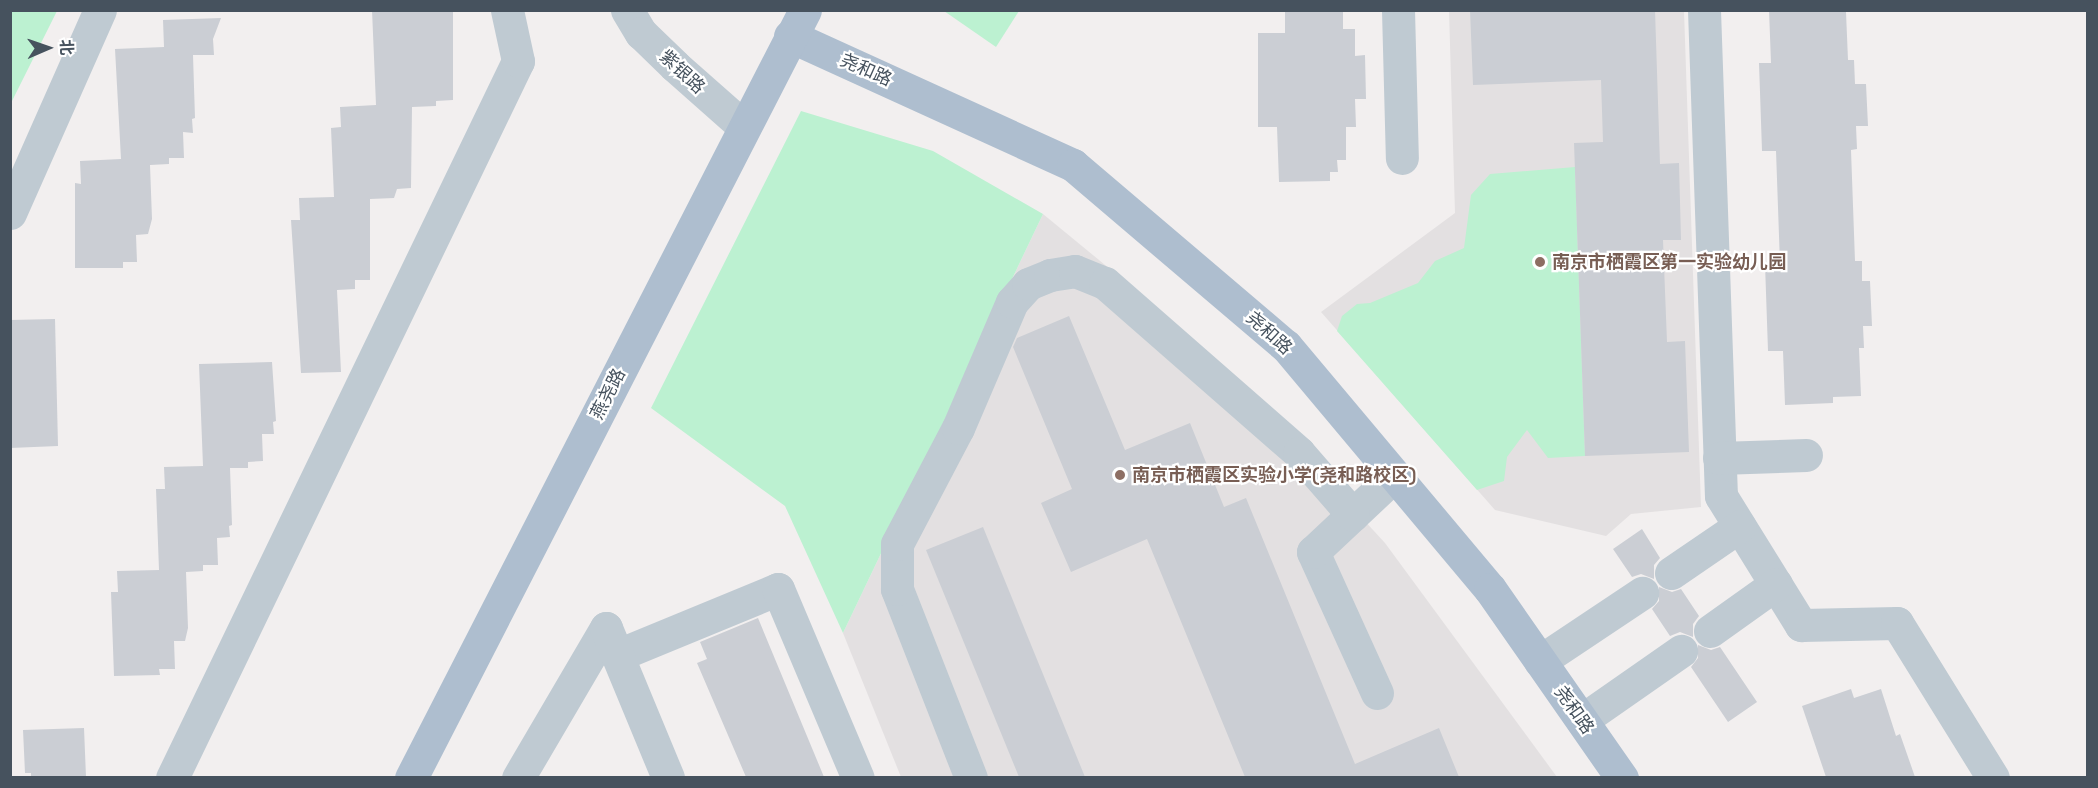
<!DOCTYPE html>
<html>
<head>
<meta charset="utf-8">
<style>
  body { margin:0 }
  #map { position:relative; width:2098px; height:788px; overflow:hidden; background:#f2efef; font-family:"Space Grotesk","Noto Sans SC",sans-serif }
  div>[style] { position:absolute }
  .education>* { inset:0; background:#e3e0e1 }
  .green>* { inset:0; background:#bcf1d1 }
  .building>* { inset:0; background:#cbced4 }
  .minor>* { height:33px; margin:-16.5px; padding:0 16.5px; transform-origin:16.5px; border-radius:16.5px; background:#bfcad2 }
  .major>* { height:33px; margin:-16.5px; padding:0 16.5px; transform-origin:16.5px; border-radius:16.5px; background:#aebecf }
  .dots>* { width:16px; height:16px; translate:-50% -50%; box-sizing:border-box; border:3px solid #fff; border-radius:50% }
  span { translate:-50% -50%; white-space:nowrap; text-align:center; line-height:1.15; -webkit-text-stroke:4.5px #fff; paint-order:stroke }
  .street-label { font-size:18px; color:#46525e }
  .education-label { font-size:18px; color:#785e54; font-weight:700 }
  .left { translate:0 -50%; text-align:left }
  .frame { position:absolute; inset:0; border:12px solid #46525e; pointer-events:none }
  .north { position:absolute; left:18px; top:18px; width:60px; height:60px; -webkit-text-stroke:4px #fff; paint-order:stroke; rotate:88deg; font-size:16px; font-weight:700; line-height:24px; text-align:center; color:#46525e }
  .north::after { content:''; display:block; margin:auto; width:21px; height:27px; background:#46525e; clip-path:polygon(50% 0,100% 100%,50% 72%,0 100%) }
</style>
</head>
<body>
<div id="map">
  <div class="education">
    <div style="clip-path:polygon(1449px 11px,1684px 11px,1701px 507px,1631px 514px,1606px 536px,1495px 510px,1321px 312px,1455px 213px)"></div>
    <div style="clip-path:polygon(1043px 214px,1144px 297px,1260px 407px,1385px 543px,1557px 777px,901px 777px,843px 633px)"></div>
  </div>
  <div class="green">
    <div style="clip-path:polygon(11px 10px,57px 11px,11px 103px,10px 11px)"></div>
    <div style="clip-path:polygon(944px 11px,1019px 11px,996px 47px)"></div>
    <div style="clip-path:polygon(801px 111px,933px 151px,1043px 214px,843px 633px,785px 506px,651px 408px)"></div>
    <div style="clip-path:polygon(1575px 167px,1585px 456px,1548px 458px,1527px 430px,1507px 457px,1504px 481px,1477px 490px,1337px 331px,1342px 316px,1357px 304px,1370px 303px,1418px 283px,1435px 261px,1464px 248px,1471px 195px,1490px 174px)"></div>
  </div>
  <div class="building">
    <div style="clip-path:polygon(372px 10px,453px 10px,453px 100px,436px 101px,436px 106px,412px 107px,411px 188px,397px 189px,394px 198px,370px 199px,370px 280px,355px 280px,355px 289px,337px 290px,341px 372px,301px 373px,291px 220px,300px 220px,299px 198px,334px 197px,331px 128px,341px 127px,340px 107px,376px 105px)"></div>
    <div style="clip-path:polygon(1285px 10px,1343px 10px,1343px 29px,1355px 29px,1355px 56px,1365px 55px,1366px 99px,1355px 99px,1356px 127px,1346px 127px,1346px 160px,1337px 160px,1338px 172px,1330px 172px,1330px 181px,1279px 182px,1277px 127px,1258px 127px,1258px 33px,1285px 33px)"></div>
    <div style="clip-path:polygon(1470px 10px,1655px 10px,1660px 164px,1679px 163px,1681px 240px,1663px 240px,1667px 342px,1685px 341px,1689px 452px,1585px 456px,1574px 143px,1603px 142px,1601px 80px,1473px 85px)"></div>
    <div style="clip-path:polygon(1769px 10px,1846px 12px,1848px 60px,1854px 60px,1855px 84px,1866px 84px,1868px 126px,1856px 126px,1857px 149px,1851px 150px,1855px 261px,1862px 261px,1862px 281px,1870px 281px,1872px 326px,1863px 326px,1864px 348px,1859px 348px,1861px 396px,1833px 397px,1833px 403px,1785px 405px,1783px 351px,1768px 351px,1765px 264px,1780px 264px,1776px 151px,1762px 151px,1759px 63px,1771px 63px)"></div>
    <div style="clip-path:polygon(221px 18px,213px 39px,214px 55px,193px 55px,195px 118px,192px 119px,193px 133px,183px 132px,184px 158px,169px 158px,169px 164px,150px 165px,152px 219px,148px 234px,136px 235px,137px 262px,123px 262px,123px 268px,75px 268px,75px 183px,81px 184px,80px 161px,121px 159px,115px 49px,164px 47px,163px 20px)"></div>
    <div style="clip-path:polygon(1069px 316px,1125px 450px,1190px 423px,1224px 507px,1246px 498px,1355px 764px,1439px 728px,1459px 777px,1245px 777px,1147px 539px,1071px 572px,1041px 503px,1072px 489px,1013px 347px,1017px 338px)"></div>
    <div style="clip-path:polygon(55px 319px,58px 446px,10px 448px,10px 320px)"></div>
    <div style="clip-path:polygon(272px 362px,276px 421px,273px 422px,274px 434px,262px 434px,263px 461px,248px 462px,248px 468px,230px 468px,232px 525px,229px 526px,230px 537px,217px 538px,218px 565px,203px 565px,203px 571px,186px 572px,188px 628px,185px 641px,174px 641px,175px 669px,159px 669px,160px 675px,114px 676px,111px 592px,118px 592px,117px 571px,159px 570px,156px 489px,165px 489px,164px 467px,203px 466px,199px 364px)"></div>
    <div style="clip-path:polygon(983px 527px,1085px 777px,1019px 777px,926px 550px)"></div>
    <div style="clip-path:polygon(1642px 529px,1660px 558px,1654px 565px,1654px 579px,1641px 574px,1632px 577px,1613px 549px)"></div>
    <div style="clip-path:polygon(1659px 587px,1672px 592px,1681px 589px,1699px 616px,1693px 624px,1693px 637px,1680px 632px,1670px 636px,1652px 609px,1659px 601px)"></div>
    <div style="clip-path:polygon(758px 618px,824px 777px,746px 777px,697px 663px,707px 659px,700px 642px)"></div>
    <div style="clip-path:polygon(1698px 645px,1711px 650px,1720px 647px,1757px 702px,1728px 722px,1691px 667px,1698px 658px)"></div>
    <div style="clip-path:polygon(1851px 689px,1854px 698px,1881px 689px,1896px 736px,1900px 734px,1915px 777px,1826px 777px,1802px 706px)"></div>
    <div style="clip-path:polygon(84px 728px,86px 777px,31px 777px,31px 773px,25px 773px,23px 730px)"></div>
  </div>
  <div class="minor">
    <div style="left:627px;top:10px;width:27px;rotate:59deg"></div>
    <div style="left:641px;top:33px;width:47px;rotate:44.1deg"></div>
    <div style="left:675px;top:66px;width:92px;rotate:41.5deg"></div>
    <div style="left:1398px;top:10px;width:148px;rotate:88.5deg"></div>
    <div style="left:1704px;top:10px;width:486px;rotate:88deg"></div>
    <div style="left:1721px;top:496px;width:152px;rotate:58.2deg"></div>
    <div style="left:1801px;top:625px;width:96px;rotate:-1.2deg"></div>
    <div style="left:1897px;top:623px;width:182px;rotate:58.2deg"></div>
    <div style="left:10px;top:213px;width:222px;rotate:-66.1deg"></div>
    <div style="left:1719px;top:458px;width:87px;rotate:-2deg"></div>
    <div style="left:1671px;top:573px;width:83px;rotate:-34.3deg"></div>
    <div style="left:1710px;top:631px;width:81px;rotate:-35.5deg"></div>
    <div style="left:618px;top:655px;width:173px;rotate:-22.4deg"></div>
    <div style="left:778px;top:589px;width:205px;rotate:67.1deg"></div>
    <div style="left:1540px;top:661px;width:123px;rotate:-33.7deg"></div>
    <div style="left:1377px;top:693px;width:155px;rotate:-114.4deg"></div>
    <div style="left:1313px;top:552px;width:111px;rotate:-43.2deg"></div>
    <div style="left:1582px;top:720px;width:121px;rotate:-34.9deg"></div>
    <div style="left:172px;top:778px;width:796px;rotate:-64.24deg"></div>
    <div style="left:518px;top:61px;width:52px;rotate:-102.2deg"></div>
    <div style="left:518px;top:778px;width:174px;rotate:-59.6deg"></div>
    <div style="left:606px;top:628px;width:162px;rotate:67.5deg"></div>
    <div style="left:971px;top:778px;width:203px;rotate:-111.4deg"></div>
    <div style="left:897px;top:589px;width:45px;rotate:-90deg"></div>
    <div style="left:897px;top:544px;width:131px;rotate:-62.3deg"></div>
    <div style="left:958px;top:428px;width:137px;rotate:-66.8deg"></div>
    <div style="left:1012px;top:302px;width:24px;rotate:-48deg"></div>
    <div style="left:1028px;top:284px;width:24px;rotate:-22deg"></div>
    <div style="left:1050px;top:275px;width:25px;rotate:-9deg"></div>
    <div style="left:1075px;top:271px;width:32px;rotate:22deg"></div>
    <div style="left:1105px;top:283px;width:258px;rotate:41.2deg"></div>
    <div style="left:1299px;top:453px;width:82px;rotate:48.9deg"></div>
  </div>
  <div class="major">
    <div style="left:790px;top:36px;width:311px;rotate:24.5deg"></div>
    <div style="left:1073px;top:165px;width:280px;rotate:40.4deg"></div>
    <div style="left:1286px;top:346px;width:317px;rotate:50deg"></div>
    <div style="left:1490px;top:589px;width:231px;rotate:55.1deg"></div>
    <div style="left:411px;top:778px;width:863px;rotate:-62.84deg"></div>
  </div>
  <div class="dots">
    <div style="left:1540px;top:262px;background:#8d6e63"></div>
    <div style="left:1120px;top:475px;background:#8d6e63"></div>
  </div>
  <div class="street-label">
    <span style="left:866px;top:70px;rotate:24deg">尧和路</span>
    <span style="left:682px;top:72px;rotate:43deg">紫银路</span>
    <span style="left:1269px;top:333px;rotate:42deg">尧和路</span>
    <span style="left:608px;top:394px;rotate:-63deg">燕尧路</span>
    <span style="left:1574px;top:710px;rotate:55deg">尧和路</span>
  </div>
  <div class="education-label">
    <span class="left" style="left:1552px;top:262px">南京市栖霞区第一实验幼儿园</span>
    <span class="left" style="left:1132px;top:475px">南京市栖霞区实验小学(尧和路校区)</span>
  </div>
  <div class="frame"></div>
  <div class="north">北</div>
</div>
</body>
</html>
